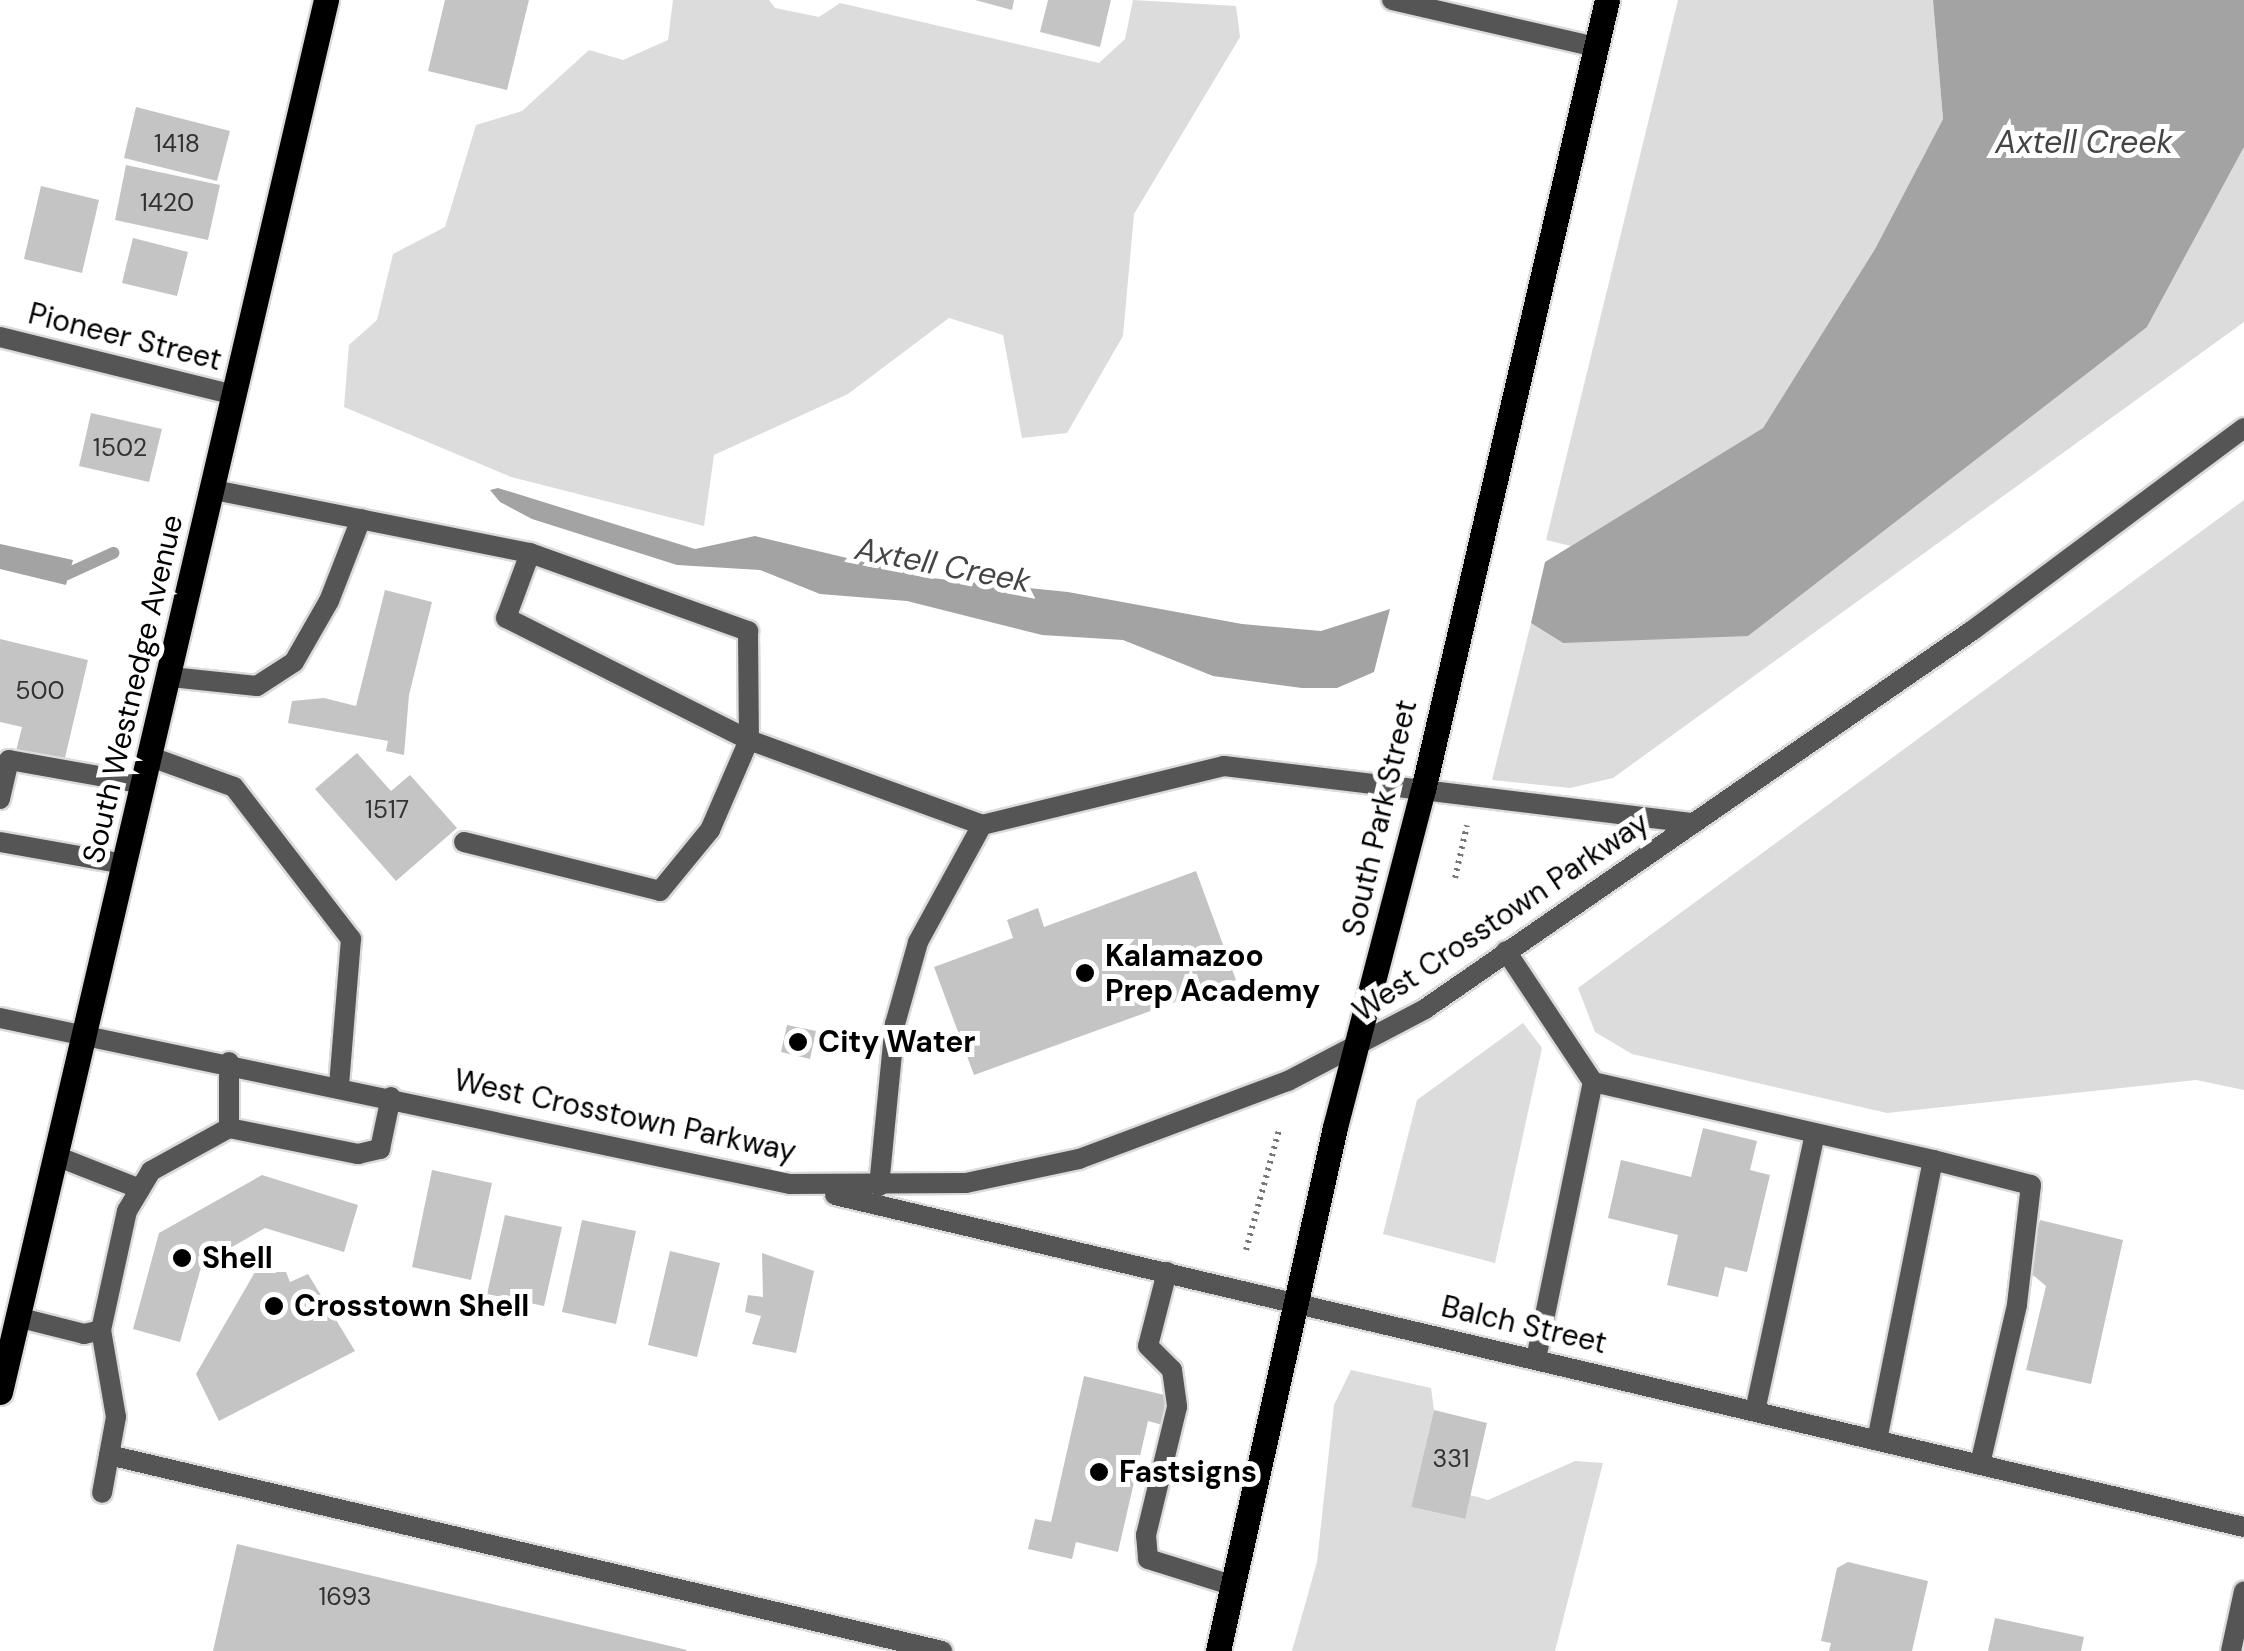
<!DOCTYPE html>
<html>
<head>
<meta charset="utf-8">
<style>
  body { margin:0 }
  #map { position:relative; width:2244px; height:1651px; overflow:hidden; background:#fff; font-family:"DM Sans",sans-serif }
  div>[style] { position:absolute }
  .green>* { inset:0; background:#dcdcdc }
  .water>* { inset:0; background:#a3a3a3 }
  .stream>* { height:12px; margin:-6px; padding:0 6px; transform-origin:6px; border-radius:6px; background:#a3a3a3 }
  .building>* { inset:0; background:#c4c4c4 }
  .path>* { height:6px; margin-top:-3px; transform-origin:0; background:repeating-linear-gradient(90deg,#777 0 2.5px,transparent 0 7.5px) }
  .roads { filter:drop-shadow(2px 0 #dbdbdb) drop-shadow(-2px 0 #dbdbdb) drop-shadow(0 2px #dbdbdb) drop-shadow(0 -2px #dbdbdb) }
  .service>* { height:20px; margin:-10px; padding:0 10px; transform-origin:10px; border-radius:10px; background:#555 }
  .minor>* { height:20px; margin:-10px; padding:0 10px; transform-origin:10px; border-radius:10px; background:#555 }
  .primary>* { height:25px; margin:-12.5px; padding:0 12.5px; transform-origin:12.5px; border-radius:12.5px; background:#000 }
  .dots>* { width:28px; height:28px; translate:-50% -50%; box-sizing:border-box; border:5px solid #fff; border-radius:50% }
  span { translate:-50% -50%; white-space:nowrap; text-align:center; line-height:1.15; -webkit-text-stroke:10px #fff; paint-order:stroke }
  .number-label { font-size:25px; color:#313131 }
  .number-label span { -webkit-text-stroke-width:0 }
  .street-label { font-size:30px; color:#000 }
  .poi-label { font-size:30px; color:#000; font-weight:700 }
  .left { translate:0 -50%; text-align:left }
  .water-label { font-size:32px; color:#444; font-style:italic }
</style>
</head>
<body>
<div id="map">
  <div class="green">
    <div style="clip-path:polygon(673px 0,769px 0,775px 8px,819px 17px,840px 3px,1099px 63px,1125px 39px,1133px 0,1236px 6px,1240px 37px,1134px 214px,1123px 336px,1067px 433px,1022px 438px,1003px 335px,949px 318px,848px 394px,714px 455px,704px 526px,511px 477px,344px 407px,349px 345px,377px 320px,393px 254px,445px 227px,476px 125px,522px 111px,589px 50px,623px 60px,668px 40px)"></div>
    <div style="clip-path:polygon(1678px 0,1933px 0,1943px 119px,1875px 249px,1763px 428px,1571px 546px,1546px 540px)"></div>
    <div style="clip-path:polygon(2244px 147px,2244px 322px,1613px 778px,1570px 788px,1492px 780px,1531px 623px,1563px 643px,2147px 327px)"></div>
    <div style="clip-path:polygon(2244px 500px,2244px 1090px,2196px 1080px,1887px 1113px,1632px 1054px,1595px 1032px,1578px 988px)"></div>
    <div style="clip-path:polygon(1523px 1023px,1542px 1048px,1495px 1263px,1383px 1234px,1417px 1100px)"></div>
    <div style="clip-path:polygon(1351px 1370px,1431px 1388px,1434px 1410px,1411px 1507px,1464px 1519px,1470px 1495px,1488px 1500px,1575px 1461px,1603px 1463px,1555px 1651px,1292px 1651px,1317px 1562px,1334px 1405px)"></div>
  </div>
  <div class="water">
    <div style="clip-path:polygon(1933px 0,2244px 0,2244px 147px,2147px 327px,1748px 636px,1563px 643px,1531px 623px,1545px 562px,1763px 428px,1875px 249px,1943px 119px)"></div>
    <div style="clip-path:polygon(498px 488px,695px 549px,755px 536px,931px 578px,1068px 592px,1242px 624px,1321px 631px,1390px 609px,1374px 672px,1337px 688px,1302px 688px,1213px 676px,1123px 640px,1042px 635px,907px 601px,820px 594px,760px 570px,677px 565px,532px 519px,500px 502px,490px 490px)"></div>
    <div style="clip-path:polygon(0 544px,73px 560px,66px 585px,0 569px)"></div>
  </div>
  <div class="stream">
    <div style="left:56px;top:572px;width:11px;rotate:10deg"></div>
    <div style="left:67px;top:574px;width:51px;rotate:-24.5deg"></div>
  </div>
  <div class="building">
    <div style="clip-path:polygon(445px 0,529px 0,507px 90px,428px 71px)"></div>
    <div style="clip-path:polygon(975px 0,1014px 0,1012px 10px)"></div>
    <div style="clip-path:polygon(1048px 0,1111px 0,1100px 47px,1040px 32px)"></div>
    <div style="clip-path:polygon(136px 107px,230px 131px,217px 181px,124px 158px)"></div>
    <div style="clip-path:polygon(126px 165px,220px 185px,208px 240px,115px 220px)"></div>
    <div style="clip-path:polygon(41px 186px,99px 200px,82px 273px,24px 259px)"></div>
    <div style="clip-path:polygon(133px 238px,188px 252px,177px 296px,122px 283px)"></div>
    <div style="clip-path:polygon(91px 413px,162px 429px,149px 482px,79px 466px)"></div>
    <div style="clip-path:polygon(385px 590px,432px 602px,409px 695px,404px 755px,386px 751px,388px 741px,288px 723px,292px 701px,324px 698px,356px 706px)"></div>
    <div style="clip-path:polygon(0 639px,88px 660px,64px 762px,16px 751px,22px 727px,0 722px)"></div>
    <div style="clip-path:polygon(357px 753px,391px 791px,410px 775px,457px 828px,396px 881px,315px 789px)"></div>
    <div style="clip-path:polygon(1196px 871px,1236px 980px,974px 1075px,934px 967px,1013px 938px,1007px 920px,1038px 908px,1044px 927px)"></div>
    <div style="clip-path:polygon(787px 1025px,816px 1031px,810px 1059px,781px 1052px)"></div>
    <div style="clip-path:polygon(1703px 1128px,1757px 1141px,1750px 1170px,1770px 1175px,1747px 1272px,1725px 1267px,1718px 1297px,1667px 1285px,1678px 1235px,1608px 1218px,1621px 1160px,1691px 1177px)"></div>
    <div style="clip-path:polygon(432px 1170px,492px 1183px,471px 1280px,412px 1267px)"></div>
    <div style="clip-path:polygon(262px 1175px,358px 1205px,344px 1252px,265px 1228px,202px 1264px,180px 1342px,133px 1329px,159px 1233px)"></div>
    <div style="clip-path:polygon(505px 1215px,562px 1227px,544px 1306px,487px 1294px)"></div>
    <div style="clip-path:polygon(582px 1220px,636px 1231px,616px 1324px,562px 1312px)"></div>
    <div style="clip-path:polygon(2040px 1220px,2123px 1240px,2091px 1384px,2026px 1370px,2046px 1286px,2027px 1270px)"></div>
    <div style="clip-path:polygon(670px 1251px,720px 1263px,697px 1357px,648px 1345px)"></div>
    <div style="clip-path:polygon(762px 1253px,814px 1271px,796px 1353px,752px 1344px,761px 1316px,745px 1312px,748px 1295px,763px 1297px)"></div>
    <div style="clip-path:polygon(255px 1272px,286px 1272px,290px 1282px,308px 1274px,355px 1351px,219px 1421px,196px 1374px)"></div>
    <div style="clip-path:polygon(1084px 1376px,1173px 1397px,1166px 1426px,1148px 1421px,1118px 1552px,1076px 1542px,1072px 1559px,1028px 1549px,1035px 1519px,1051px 1522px)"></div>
    <div style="clip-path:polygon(1434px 1410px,1487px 1423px,1465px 1519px,1411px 1507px)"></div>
    <div style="clip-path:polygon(237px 1544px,687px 1650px,686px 1651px,213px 1651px)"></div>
    <div style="clip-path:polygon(1848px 1562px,1928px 1581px,1912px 1651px,1829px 1651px,1831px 1643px,1821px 1641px,1837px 1568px)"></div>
    <div style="clip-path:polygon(1995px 1618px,2084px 1637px,2081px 1651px,1988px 1651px)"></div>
  </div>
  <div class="path">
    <div style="left:1455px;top:878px;width:54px;rotate:-77.2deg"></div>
    <div style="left:1246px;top:1250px;width:124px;rotate:-74.6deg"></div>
  </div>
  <div class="roads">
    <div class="service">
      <div style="left:214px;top:490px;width:322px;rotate:11.3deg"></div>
      <div style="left:530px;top:553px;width:232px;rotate:19.7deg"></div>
      <div style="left:748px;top:631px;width:109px;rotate:89.5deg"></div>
      <div style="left:749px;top:740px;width:248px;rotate:20deg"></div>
      <div style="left:171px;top:677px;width:86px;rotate:6deg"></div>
      <div style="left:257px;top:686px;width:44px;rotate:-33deg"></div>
      <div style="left:294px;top:662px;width:70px;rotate:-60.2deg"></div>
      <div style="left:329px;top:601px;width:88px;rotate:-68.7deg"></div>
      <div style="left:151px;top:757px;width:88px;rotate:19.9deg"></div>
      <div style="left:234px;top:787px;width:192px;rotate:52.4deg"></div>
      <div style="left:351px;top:939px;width:147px;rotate:94.7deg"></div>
      <div style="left:0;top:799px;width:40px;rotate:-77deg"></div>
      <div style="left:9px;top:760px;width:137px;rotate:10.1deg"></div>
      <div style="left:0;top:842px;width:127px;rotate:10deg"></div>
      <div style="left:464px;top:842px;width:202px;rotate:14deg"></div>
      <div style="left:660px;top:891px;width:79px;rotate:-50.7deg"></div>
      <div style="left:710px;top:830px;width:98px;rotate:-66.6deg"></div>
      <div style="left:749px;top:740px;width:272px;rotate:-153.3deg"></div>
      <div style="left:506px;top:618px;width:69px;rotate:-69.7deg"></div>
      <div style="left:1506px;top:951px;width:157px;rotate:56.4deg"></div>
      <div style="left:1593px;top:1082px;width:349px;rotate:12.9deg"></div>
      <div style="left:1933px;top:1160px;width:286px;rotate:101.3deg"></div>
      <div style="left:229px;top:1062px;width:66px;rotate:90deg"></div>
      <div style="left:56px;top:1156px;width:90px;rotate:21.4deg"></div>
      <div style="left:1933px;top:1160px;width:101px;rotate:14.3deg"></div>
      <div style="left:2031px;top:1185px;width:121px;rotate:96.7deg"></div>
      <div style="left:2017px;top:1305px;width:163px;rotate:103.1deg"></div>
      <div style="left:879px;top:1186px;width:163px;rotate:-84.4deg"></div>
      <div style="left:895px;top:1024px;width:85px;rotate:-74.3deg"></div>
      <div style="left:918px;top:942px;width:133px;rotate:-61.3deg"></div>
      <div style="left:982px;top:825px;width:249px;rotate:-13.7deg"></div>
      <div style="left:1224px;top:766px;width:200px;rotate:6.9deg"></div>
      <div style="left:1167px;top:1272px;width:76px;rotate:104.4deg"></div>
      <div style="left:1148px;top:1346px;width:34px;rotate:45deg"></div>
      <div style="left:1172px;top:1370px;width:37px;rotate:82deg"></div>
      <div style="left:1177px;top:1407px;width:132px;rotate:103.6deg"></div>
      <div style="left:1146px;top:1535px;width:24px;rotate:85deg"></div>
      <div style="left:1148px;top:1559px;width:90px;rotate:17.4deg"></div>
      <div style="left:17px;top:1317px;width:69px;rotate:14.2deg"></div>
      <div style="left:84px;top:1334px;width:17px;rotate:-13deg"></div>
      <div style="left:101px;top:1330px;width:122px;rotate:-77.7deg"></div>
      <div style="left:127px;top:1211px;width:47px;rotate:-59deg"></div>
      <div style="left:151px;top:1171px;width:89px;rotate:-28.9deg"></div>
      <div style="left:229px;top:1128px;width:132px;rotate:11.4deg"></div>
      <div style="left:358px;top:1154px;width:23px;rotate:-13deg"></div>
      <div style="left:380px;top:1149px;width:53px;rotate:-78.1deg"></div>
      <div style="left:101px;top:1330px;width:88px;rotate:80.2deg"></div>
      <div style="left:116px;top:1417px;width:77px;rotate:100.4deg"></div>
      <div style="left:1536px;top:1359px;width:283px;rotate:-78.4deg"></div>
      <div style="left:1755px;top:1411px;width:284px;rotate:-77.8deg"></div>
      <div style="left:109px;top:1455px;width:856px;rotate:13.24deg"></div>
    </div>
    <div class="minor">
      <div style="left:1392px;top:0;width:208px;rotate:13deg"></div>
      <div style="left:0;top:337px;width:242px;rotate:13.9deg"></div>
      <div style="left:1423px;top:790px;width:272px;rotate:7deg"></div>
      <div style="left:0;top:1018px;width:807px;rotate:11.87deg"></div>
      <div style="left:790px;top:1184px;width:176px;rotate:-0.3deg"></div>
      <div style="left:966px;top:1183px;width:116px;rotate:-12deg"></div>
      <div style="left:1079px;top:1159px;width:223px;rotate:-20.5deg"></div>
      <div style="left:1288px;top:1081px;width:155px;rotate:-27.7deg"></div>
      <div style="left:1425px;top:1009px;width:666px;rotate:-34.67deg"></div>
      <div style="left:1973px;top:630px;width:338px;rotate:-36.7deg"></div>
      <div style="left:835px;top:1195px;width:1448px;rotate:13.26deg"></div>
      <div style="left:2231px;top:1651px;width:61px;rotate:-77.8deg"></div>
    </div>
    <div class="primary">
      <div style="left:0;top:1392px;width:1430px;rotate:-76.82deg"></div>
      <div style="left:1218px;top:1651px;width:537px;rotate:-77.41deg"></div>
      <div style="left:1335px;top:1127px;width:348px;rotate:-75.4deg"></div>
      <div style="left:1423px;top:790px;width:811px;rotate:-76.89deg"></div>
    </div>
  </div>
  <div class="dots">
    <div style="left:1085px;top:973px;background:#000"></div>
    <div style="left:798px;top:1042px;background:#000"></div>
    <div style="left:182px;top:1258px;background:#000"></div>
    <div style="left:274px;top:1306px;background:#000"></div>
    <div style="left:1099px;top:1472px;background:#000"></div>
  </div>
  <div class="number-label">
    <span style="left:177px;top:144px">1418</span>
    <span style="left:167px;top:203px">1420</span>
    <span style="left:120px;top:448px">1502</span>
    <span style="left:40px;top:691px">500</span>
    <span style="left:387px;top:810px">1517</span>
    <span style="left:1451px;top:1459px">331</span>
    <span style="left:345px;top:1597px">1693</span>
  </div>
  <div class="street-label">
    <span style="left:125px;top:337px;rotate:14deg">Pioneer Street</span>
    <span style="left:133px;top:689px;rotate:-77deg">South Westnedge Avenue</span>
    <span style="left:1380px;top:818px;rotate:-77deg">South Park Street</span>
    <span style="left:1501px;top:917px;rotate:-34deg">West Crosstown Parkway</span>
    <span style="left:625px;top:1116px;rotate:12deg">West Crosstown Parkway</span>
    <span style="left:1524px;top:1325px;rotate:13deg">Balch Street</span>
  </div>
  <div class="poi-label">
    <span class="left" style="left:1105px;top:973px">Kalamazoo<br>Prep Academy</span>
    <span class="left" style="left:818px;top:1042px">City Water</span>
    <span class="left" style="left:202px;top:1258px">Shell</span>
    <span class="left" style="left:294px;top:1306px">Crosstown Shell</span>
    <span class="left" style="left:1119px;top:1472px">Fastsigns</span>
  </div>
  <div class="water-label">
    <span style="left:2084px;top:142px">Axtell Creek</span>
    <span style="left:943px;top:565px;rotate:11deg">Axtell Creek</span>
  </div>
</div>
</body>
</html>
